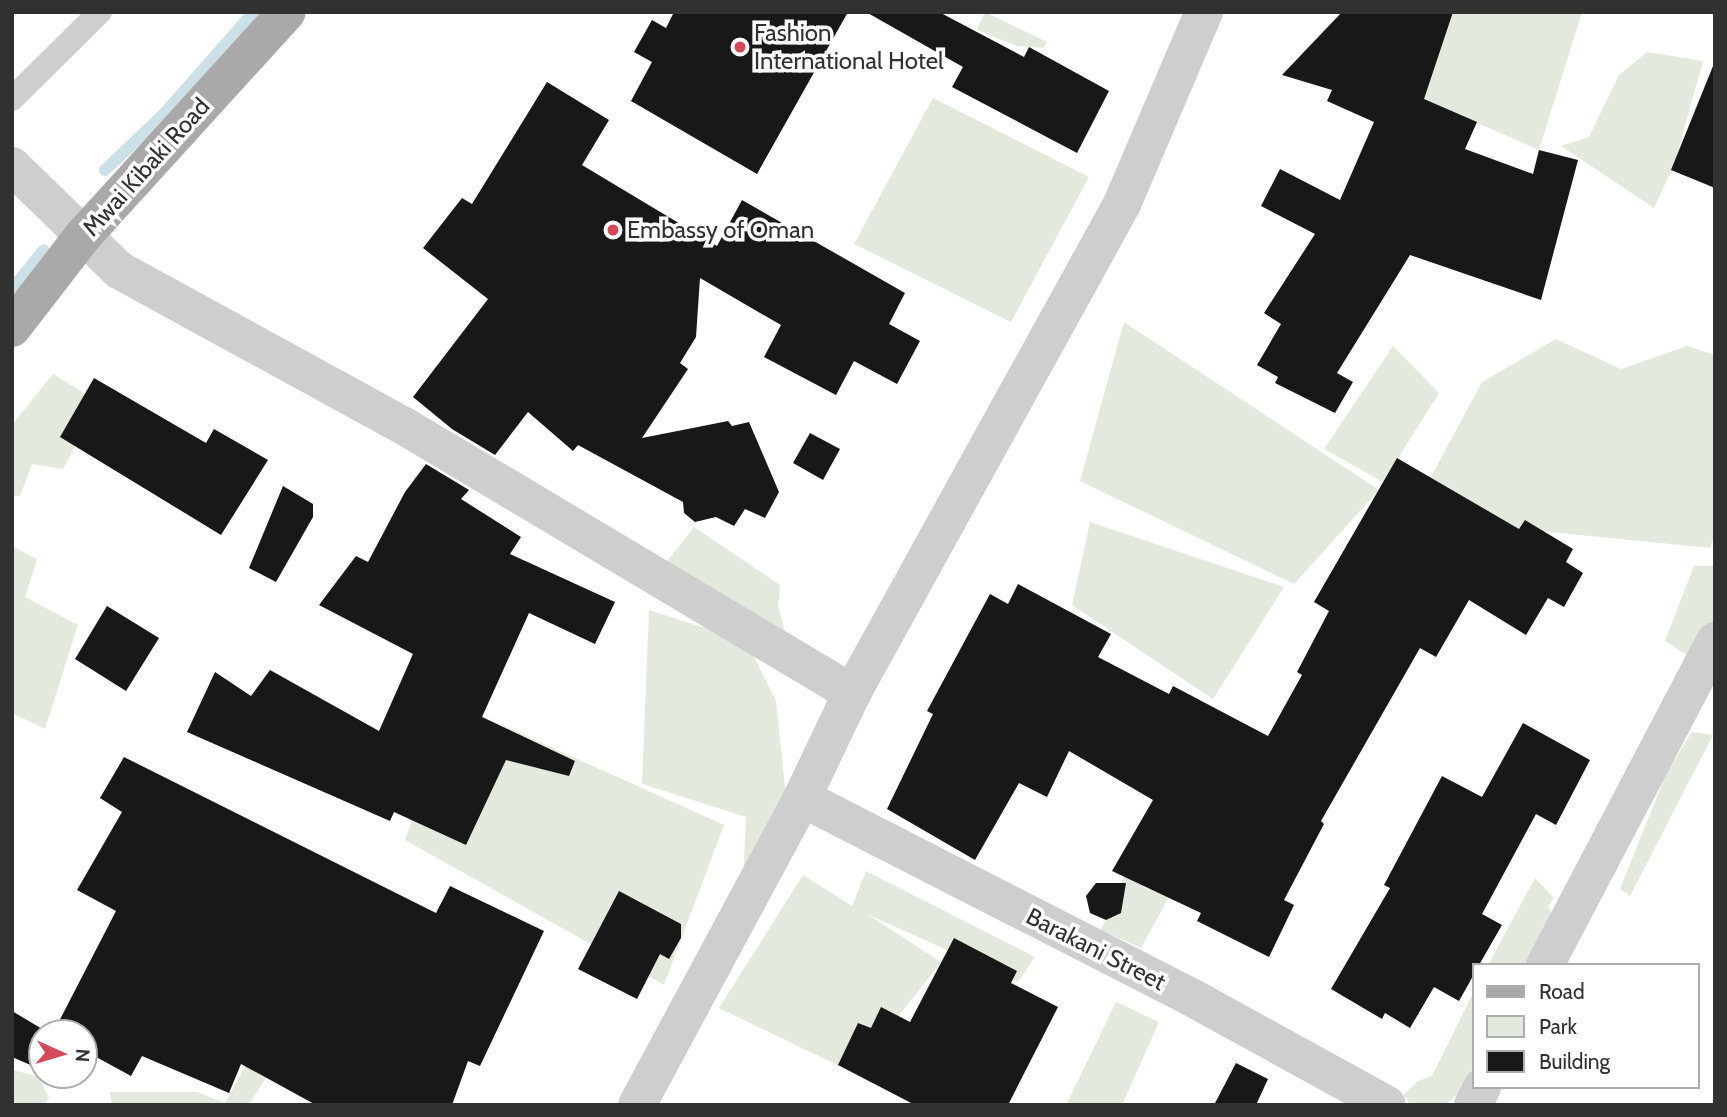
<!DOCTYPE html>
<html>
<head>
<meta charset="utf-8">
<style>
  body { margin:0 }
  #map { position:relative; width:1727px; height:1117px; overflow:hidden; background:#fff; font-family:Cabin,sans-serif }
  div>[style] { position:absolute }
  .green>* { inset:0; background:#e4e9de }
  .stream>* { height:12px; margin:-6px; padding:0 6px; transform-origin:6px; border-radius:6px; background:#cddfe7 }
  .building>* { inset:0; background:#181818 }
  .lane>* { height:24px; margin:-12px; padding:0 12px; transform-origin:12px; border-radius:12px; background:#cecece }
  .street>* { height:38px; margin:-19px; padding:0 19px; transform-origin:19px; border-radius:19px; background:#cecece }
  .primary>* { height:38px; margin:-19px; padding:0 19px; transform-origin:19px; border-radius:19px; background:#a9a9a9 }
  .dots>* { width:19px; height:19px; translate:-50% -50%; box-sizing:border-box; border:4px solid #fff; border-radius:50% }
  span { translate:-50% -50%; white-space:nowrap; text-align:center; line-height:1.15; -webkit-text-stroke:7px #fff; paint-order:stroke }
  .poi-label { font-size:24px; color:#313131 }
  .left { translate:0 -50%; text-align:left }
  .street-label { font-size:24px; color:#313131 }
  .frame { position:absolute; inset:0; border:14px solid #313131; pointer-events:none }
  .legend { position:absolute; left:1472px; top:963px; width:228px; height:126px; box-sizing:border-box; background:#fff; border:2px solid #adadad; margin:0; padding:9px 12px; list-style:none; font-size:21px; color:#313131 }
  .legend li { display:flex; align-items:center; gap:14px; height:35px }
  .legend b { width:35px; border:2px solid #adadad }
  .north { position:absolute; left:28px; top:1019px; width:70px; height:70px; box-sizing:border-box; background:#fff; border:2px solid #adadad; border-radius:50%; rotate:94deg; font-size:19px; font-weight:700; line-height:28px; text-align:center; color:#313131 }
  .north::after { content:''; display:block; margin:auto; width:24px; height:32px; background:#d24a59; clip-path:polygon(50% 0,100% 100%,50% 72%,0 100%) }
</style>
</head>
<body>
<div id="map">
  <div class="green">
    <div style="clip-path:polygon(985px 12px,1047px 42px,1043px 48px,1017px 46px,977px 30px)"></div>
    <div style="clip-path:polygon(1433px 12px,1582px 12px,1539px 150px,1400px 89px)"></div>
    <div style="clip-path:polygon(1647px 52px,1703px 61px,1674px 165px,1654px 208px,1561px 146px,1589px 137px,1619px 75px)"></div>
    <div style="clip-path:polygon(933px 98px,1089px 177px,1011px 322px,854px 244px)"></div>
    <div style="clip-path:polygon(1124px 322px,1379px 490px,1294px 584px,1080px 481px)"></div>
    <div style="clip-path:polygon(1556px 339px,1621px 369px,1687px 346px,1715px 355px,1715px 534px,1710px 548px,1519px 529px,1427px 484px,1482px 382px)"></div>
    <div style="clip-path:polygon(1393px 346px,1439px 393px,1383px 482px,1324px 449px)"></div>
    <div style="clip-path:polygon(53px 374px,99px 402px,63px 469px,32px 464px,20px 496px,12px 496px,12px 425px)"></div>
    <div style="clip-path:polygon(1090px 522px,1284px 587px,1213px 699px,1072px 605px)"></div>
    <div style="clip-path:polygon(694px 527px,780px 585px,778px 606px,786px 635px,661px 569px)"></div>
    <div style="clip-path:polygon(12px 546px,37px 559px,25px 597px,78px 625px,45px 729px,12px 713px)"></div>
    <div style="clip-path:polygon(1694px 566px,1715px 566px,1715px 625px,1690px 657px,1665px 641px)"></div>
    <div style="clip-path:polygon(649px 610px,746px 641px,776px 701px,786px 796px,743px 886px,746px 817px,642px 784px)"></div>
    <div style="clip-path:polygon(455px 704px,724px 825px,664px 985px,405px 840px)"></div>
    <div style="clip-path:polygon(1692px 732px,1713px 735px,1630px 896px,1620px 889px,1666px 774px)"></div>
    <div style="clip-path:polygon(1210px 822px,1141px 948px,1101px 930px,1126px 872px,1149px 891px)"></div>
    <div style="clip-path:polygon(866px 871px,1035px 957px,1018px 982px,867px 914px,941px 962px,854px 1073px,719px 1008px,803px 875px,852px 906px)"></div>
    <div style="clip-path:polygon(1535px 878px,1554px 898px,1548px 906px,1555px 919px,1552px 965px,1488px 965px)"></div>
    <div style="clip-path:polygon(1473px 993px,1473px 1079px,1447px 1104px,1411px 1105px,1403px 1095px,1418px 1081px,1432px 1076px)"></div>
    <div style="clip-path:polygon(1116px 1002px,1159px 1022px,1122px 1105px,1066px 1105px)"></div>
    <div style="clip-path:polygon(266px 1028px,289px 1040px,249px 1105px,112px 1105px,110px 1092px,197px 1092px,225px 1103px)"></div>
    <div style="clip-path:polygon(12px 1070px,38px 1076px,49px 1098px,44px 1105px,12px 1105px)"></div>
  </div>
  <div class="stream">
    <div style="left:105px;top:170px;width:81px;rotate:-43.5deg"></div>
    <div style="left:164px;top:114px;width:136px;rotate:-48.6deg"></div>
    <div style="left:12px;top:289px;width:50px;rotate:-50.6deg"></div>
  </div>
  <div class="building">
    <div style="clip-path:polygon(674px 12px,848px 12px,757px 174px,631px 101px,652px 62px,634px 52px,652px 20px,666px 28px)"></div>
    <div style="clip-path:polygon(866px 12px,939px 12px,1024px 57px,1029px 47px,1109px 91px,1077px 153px,952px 87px,963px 67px)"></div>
    <div style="clip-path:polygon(1342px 12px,1453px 12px,1424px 99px,1477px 122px,1465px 149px,1533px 174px,1539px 150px,1578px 160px,1541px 300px,1410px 255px,1337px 373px,1353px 382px,1335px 413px,1275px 383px,1278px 377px,1257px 365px,1281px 324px,1264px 313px,1315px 234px,1261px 206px,1280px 169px,1340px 200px,1374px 122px,1327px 101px,1332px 90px,1282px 75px)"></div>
    <div style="clip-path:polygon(1713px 66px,1715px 66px,1715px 188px,1671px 170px)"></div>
    <div style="clip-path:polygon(547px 82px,609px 120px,582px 165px,717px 246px,742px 200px,905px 293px,889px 324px,920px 341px,897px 384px,854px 361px,836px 395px,764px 357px,781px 325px,700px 278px,696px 337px,680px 363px,688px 369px,642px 438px,728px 421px,732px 426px,749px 422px,779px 492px,765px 518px,745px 509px,734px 526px,716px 517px,695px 522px,684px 513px,683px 502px,578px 445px,573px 451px,528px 412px,495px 455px,452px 429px,413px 397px,488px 299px,423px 248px,462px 198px,472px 204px)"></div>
    <div style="clip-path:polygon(94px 378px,206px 443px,214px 429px,268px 460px,221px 535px,60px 437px)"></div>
    <div style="clip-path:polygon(810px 433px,840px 449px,823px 480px,793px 463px)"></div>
    <div style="clip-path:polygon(1397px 458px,1519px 529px,1525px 520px,1573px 549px,1566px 562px,1583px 573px,1564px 607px,1548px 598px,1526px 635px,1469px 600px,1436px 657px,1420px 648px,1321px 821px,1324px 824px,1284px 900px,1294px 905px,1269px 957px,1197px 921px,1201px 913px,1112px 871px,1153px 800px,1069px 751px,1047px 797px,1019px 783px,975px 860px,887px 809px,933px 714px,927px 711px,990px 594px,1008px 604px,1018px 584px,1111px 634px,1098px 657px,1169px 694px,1173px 686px,1268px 736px,1302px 675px,1297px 672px,1329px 611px,1314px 602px)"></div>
    <div style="clip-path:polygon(426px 464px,469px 490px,461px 499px,521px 537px,510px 554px,615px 602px,595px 644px,529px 613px,482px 717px,575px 761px,569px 776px,506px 760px,466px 845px,394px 812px,390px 821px,187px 732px,215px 672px,251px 696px,270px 670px,379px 731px,413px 654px,319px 605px,356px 556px,368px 562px,405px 492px)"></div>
    <div style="clip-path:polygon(283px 486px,313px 504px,313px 517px,276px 582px,249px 568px)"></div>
    <div style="clip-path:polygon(107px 606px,159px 638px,126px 691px,75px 659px)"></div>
    <div style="clip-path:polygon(1523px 723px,1590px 760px,1556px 825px,1536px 814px,1482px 914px,1502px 925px,1479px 965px,1473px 965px,1473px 976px,1459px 1001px,1434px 987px,1410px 1028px,1385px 1013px,1382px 1019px,1331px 989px,1390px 888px,1384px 885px,1442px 776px,1482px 797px)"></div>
    <div style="clip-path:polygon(124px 757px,436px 913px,450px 886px,544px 931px,480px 1066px,468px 1061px,452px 1105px,316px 1105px,241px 1064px,229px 1093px,142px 1056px,131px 1076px,87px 1052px,84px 1059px,84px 1033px,53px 1033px,116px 911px,77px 890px,122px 812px,100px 798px)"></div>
    <div style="clip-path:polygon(1096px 883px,1126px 883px,1121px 913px,1106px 920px,1090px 913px,1086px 896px)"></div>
    <div style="clip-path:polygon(619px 891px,681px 924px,681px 938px,669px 959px,660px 954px,637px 999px,578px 969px)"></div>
    <div style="clip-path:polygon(954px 938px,1017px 971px,1011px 983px,1058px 1007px,1008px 1105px,915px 1105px,838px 1065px,858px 1023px,871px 1028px,881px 1007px,910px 1022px)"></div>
    <div style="clip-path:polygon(12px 1011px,49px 1033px,42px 1033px,42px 1070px,12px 1057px)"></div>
    <div style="clip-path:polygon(1236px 1063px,1268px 1079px,1256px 1105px,1214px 1105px)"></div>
  </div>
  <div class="lane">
    <div style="left:12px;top:99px;width:124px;rotate:-44.7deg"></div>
  </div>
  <div class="street">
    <div style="left:12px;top:166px;width:149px;rotate:44.2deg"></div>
    <div style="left:119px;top:270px;width:325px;rotate:28.7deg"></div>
    <div style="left:404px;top:426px;width:522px;rotate:30.79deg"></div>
    <div style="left:802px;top:798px;width:447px;rotate:27.1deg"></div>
    <div style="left:1200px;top:1002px;width:213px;rotate:28.8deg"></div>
    <div style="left:1545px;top:965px;width:366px;rotate:-62.3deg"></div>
    <div style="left:637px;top:1105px;width:349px;rotate:-61.7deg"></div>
    <div style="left:802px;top:798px;width:116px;rotate:-64.5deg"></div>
    <div style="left:852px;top:693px;width:559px;rotate:-61.09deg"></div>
    <div style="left:1122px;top:204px;width:209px;rotate:-66.9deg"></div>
    <div style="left:1473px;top:1105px;width:20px;rotate:-63deg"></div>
  </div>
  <div class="primary">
    <div style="left:12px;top:328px;width:115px;rotate:-52.4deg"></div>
    <div style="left:82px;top:237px;width:304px;rotate:-47.7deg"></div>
  </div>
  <div class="dots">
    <div style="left:740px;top:47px;background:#d24a59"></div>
    <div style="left:613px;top:230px;background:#d24a59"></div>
  </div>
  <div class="poi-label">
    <span class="left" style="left:754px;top:47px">Fashion<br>International Hotel</span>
    <span class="left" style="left:627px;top:230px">Embassy of Oman</span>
  </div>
  <div class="street-label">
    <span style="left:146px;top:167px;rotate:-48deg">Mwai Kibaki Road</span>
    <span style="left:1096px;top:949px;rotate:27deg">Barakani Street</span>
  </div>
  <div class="frame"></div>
  <ul class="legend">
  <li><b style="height:9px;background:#a9a9a9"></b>Road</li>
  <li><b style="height:19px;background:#e4e9de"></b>Park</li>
  <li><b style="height:19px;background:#181818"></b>Building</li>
  </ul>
  <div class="north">N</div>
</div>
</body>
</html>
